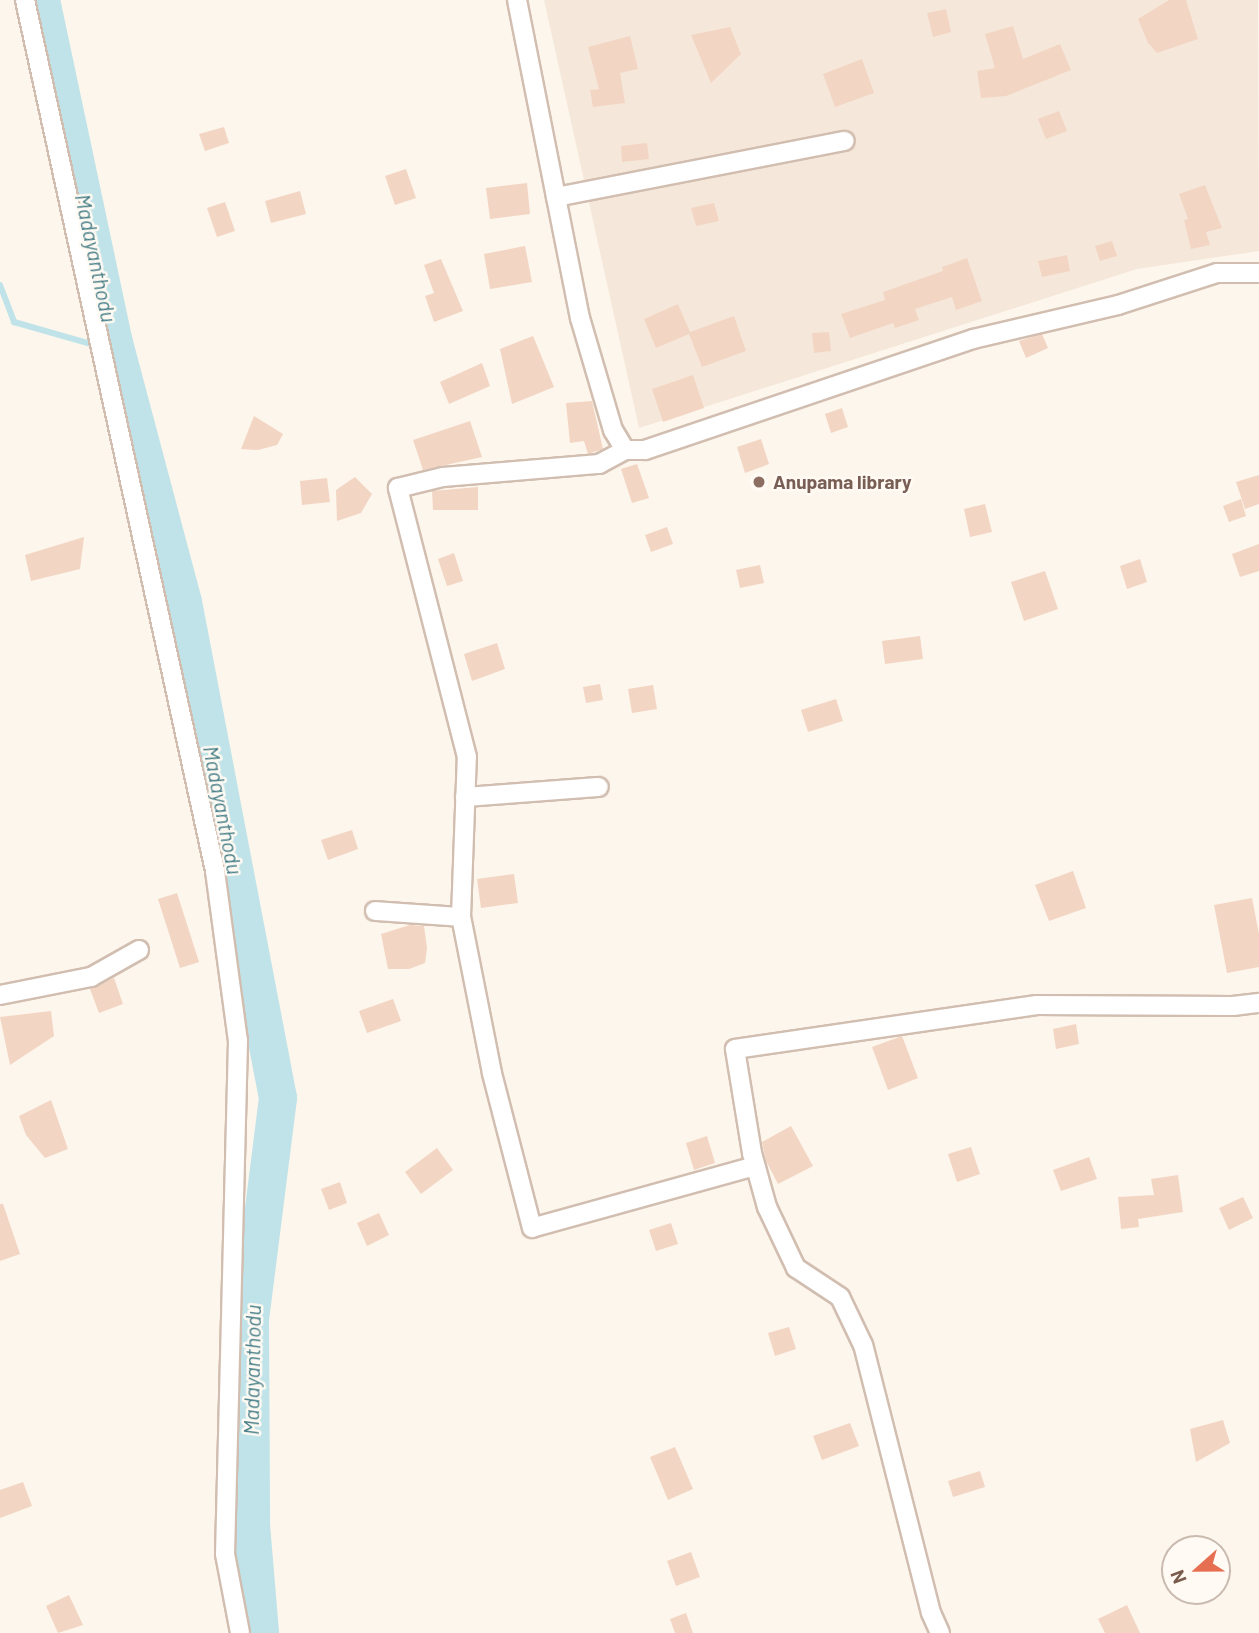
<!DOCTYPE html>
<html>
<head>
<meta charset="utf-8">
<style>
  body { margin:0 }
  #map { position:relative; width:1259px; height:1633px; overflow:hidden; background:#fdf6ec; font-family:Barlow,sans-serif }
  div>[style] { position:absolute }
  .residential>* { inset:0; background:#f5e8da }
  .stream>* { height:6px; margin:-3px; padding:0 3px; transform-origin:3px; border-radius:3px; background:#bfe3e8 }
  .river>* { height:38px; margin:-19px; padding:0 19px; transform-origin:19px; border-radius:19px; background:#bfe3e8 }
  .building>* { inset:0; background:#f3d5c3 }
  .roads { filter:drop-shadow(2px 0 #d1beb0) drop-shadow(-2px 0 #d1beb0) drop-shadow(0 2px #d1beb0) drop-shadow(0 -2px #d1beb0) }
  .minor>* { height:18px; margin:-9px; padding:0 9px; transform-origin:9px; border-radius:9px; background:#fff }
  .dots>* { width:19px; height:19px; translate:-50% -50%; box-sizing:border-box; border:4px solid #fffaf3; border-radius:50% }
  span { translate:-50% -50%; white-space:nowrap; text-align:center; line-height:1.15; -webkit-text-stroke:5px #fffaf3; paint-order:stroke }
  .education-label { font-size:19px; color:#785e54; font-weight:700 }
  .left { translate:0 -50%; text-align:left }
  .water-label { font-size:21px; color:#437c86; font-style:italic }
  .north { position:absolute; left:1161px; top:1535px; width:70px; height:70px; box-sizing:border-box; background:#fffaf3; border:2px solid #cabbb1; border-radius:50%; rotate:249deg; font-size:19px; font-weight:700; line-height:28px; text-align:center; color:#7a5c4d }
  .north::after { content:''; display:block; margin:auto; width:24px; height:32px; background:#e76f51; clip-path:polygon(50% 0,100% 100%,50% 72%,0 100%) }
</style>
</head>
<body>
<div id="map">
  <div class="residential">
    <div style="clip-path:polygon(544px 0,1258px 0,1259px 251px,1137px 269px,639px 428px)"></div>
  </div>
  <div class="stream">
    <div style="left:0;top:285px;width:40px;rotate:69deg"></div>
    <div style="left:14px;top:322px;width:106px;rotate:15.9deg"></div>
  </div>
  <div class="river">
    <div style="left:41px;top:0;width:351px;rotate:78deg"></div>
    <div style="left:114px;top:343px;width:268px;rotate:75.1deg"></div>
    <div style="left:183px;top:602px;width:505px;rotate:79.16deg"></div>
    <div style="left:278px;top:1098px;width:223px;rotate:97.2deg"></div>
    <div style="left:250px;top:1319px;width:206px;rotate:89.7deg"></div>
    <div style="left:251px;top:1525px;width:108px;rotate:85.2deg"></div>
  </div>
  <div class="building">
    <div style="clip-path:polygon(1169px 0,1186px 0,1198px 39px,1157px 53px,1148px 43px,1138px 19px)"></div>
    <div style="clip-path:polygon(946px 9px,951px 32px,933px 37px,927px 13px)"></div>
    <div style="clip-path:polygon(1013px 26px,1023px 59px,1060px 44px,1071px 70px,1006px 96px,981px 98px,977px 71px,995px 68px,985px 34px)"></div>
    <div style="clip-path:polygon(730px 27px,741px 54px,711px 83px,691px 35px)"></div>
    <div style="clip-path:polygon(630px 36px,638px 69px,620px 73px,625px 103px,593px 107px,590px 90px,599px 89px,588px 47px)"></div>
    <div style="clip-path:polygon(862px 59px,874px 93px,835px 107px,823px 74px)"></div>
    <div style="clip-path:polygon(1059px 111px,1067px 131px,1046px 139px,1038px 119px)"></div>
    <div style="clip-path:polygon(224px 127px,229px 143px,205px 151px,199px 134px)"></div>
    <div style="clip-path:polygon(647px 143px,649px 159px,622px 162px,621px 146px)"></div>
    <div style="clip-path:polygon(406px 169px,416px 198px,395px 205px,385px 176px)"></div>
    <div style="clip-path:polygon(527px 183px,530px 214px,490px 219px,486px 188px)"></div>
    <div style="clip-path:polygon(1205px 185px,1222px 228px,1206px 232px,1210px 245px,1191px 249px,1184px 220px,1188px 219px,1179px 194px)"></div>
    <div style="clip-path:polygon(300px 191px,306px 214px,271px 223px,265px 201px)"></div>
    <div style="clip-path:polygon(225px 202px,235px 231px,217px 237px,207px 208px)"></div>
    <div style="clip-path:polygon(714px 203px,719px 221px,696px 226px,691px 208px)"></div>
    <div style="clip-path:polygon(1112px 241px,1117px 256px,1100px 261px,1095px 246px)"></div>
    <div style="clip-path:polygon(525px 246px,532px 282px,490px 289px,484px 254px)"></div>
    <div style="clip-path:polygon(1067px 255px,1070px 271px,1042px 277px,1038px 261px)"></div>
    <div style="clip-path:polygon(967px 258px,982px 301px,956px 310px,952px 297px,915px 309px,919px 320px,895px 328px,893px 323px,850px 338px,841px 314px,885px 300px,883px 292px,943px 271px,942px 267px)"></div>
    <div style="clip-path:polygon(441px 259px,463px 311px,434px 322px,425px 296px,434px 293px,424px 265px)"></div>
    <div style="clip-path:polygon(678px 304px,690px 332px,734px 316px,746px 351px,702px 367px,689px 334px,656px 348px,644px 319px)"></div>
    <div style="clip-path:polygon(829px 332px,831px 351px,814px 353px,812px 333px)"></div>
    <div style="clip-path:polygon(1042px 334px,1048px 348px,1026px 358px,1019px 341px)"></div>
    <div style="clip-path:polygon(533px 336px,554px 387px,512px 404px,500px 349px)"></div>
    <div style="clip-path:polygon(482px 363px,490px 386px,449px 404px,440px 382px)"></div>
    <div style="clip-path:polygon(693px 375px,704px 408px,663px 422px,652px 389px)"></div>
    <div style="clip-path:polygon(592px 401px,603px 449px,588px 454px,584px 441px,570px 443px,566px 403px)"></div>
    <div style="clip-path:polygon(842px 408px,848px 427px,831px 433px,825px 414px)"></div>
    <div style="clip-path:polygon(254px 416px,283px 434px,277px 445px,258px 450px,241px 449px)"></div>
    <div style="clip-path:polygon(470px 421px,482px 457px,423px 470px,413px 440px)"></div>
    <div style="clip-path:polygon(761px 439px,769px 464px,745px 473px,737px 447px)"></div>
    <div style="clip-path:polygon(637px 464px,649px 498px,632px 503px,621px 469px)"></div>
    <div style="clip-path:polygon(1259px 475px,1259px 504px,1245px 509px,1236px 482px)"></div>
    <div style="clip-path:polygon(355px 477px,372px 494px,361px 513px,337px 521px,336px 490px)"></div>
    <div style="clip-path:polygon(327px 478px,330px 502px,302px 505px,300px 481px)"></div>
    <div style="clip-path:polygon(478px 487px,478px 510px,433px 510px,432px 491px)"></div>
    <div style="clip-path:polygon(1241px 499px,1246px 516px,1229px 522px,1223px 506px)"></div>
    <div style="clip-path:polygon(985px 504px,992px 532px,970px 537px,964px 509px)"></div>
    <div style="clip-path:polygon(667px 527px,673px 544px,651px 552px,645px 535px)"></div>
    <div style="clip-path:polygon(84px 537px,80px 569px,31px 581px,25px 555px)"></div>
    <div style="clip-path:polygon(1259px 544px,1259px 571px,1240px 577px,1232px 554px)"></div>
    <div style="clip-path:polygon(454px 553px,463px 581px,447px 586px,438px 559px)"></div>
    <div style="clip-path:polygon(1140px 559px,1147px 582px,1127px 589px,1120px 566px)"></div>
    <div style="clip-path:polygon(760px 565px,764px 583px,740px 588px,736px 570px)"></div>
    <div style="clip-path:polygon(1045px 571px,1058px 609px,1024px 621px,1011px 582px)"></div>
    <div style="clip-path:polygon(920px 636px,923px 659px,885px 664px,882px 641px)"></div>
    <div style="clip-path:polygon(497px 643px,505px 669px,472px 681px,464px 654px)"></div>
    <div style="clip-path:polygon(600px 684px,603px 700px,586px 703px,583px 687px)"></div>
    <div style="clip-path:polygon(653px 685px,657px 709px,632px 713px,628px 689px)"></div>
    <div style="clip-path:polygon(836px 699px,843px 721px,808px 732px,801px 710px)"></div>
    <div style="clip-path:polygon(352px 830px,358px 849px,328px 860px,321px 840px)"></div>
    <div style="clip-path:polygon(1073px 871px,1086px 908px,1049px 921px,1035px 885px)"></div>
    <div style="clip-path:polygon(514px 874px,518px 903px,481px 908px,477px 879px)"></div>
    <div style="clip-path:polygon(177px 893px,199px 962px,180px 968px,158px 899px)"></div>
    <div style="clip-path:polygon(1252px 898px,1259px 934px,1259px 967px,1227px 973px,1214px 905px)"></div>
    <div style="clip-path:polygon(410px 925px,424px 926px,427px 948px,425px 963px,409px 969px,388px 969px,381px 934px)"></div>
    <div style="clip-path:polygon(114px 978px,123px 1004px,99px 1013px,90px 989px)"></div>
    <div style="clip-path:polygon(393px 999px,401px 1021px,367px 1033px,359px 1011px)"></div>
    <div style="clip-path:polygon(51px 1011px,54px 1036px,10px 1065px,0 1017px)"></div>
    <div style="clip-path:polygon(1076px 1024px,1079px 1044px,1056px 1049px,1053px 1029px)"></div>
    <div style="clip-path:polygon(902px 1036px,918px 1078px,888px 1090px,872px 1047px)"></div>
    <div style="clip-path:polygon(51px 1100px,68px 1149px,45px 1158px,26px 1135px,19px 1116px)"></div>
    <div style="clip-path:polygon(791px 1126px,813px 1166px,778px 1184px,766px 1161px,762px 1142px)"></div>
    <div style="clip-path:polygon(707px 1136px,715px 1163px,694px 1170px,686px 1143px)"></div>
    <div style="clip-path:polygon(971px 1147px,980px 1174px,957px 1182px,948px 1154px)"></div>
    <div style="clip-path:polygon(437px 1148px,453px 1170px,421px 1194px,405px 1172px)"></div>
    <div style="clip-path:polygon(1089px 1157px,1097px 1179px,1061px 1191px,1053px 1170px)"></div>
    <div style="clip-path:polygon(1178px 1175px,1183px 1212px,1138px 1219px,1139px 1227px,1121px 1229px,1118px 1197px,1154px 1195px,1151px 1179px)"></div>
    <div style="clip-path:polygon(340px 1182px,347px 1203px,329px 1210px,321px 1189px)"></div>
    <div style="clip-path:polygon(1243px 1197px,1253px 1218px,1229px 1230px,1219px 1208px)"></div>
    <div style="clip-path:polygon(0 1204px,3px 1204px,20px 1254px,0 1261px)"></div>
    <div style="clip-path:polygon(379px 1213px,389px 1235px,367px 1246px,357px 1223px)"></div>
    <div style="clip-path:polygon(671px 1223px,678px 1244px,656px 1251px,649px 1230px)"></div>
    <div style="clip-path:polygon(789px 1327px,796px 1349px,775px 1356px,768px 1333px)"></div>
    <div style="clip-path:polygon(1223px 1420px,1230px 1443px,1196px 1462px,1190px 1429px)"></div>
    <div style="clip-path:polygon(850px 1423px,859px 1446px,822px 1460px,813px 1436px)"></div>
    <div style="clip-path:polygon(675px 1447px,693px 1489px,668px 1500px,650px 1457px)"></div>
    <div style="clip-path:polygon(980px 1471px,985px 1487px,953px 1497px,948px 1481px)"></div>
    <div style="clip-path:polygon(23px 1482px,32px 1506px,0 1518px,0 1490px)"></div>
    <div style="clip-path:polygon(691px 1552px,700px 1577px,676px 1586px,667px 1561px)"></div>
    <div style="clip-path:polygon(69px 1595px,83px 1625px,58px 1633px,46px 1606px)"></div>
    <div style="clip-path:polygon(1127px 1605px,1140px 1633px,1105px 1633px,1098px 1619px)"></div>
    <div style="clip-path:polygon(686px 1613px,693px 1633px,675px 1633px,670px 1619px)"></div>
  </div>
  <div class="roads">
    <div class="minor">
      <div style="left:25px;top:0;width:891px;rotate:77.69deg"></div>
      <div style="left:215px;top:871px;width:172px;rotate:82.3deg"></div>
      <div style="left:238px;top:1041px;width:513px;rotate:91.45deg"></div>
      <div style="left:225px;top:1554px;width:80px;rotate:79.2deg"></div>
      <div style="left:517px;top:0;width:324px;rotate:78.8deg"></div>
      <div style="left:580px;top:318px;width:117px;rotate:73.6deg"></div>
      <div style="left:613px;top:430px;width:23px;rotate:59deg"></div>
      <div style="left:556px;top:197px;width:294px;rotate:-11deg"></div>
      <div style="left:465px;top:797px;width:134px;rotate:-4.3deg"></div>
      <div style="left:375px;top:911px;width:86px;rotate:4deg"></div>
      <div style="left:0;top:995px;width:93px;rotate:-11.2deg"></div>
      <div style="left:91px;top:977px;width:55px;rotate:-29.4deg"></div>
      <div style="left:755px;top:1166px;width:231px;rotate:164.5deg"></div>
      <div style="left:532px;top:1228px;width:160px;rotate:-104.5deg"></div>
      <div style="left:492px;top:1073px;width:159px;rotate:-101.2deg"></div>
      <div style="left:461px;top:917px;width:160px;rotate:-87.9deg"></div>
      <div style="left:467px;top:757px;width:278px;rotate:-104.4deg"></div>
      <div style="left:398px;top:488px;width:46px;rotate:-13.7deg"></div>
      <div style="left:443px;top:477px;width:157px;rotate:-4.8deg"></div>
      <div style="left:599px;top:464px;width:30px;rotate:-28deg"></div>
      <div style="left:625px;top:450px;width:20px"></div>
      <div style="left:645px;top:450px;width:346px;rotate:-18.7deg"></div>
      <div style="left:973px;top:339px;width:149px;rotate:-13.2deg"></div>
      <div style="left:1118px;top:305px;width:104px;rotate:-17.9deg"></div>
      <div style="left:1217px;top:273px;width:42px"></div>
      <div style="left:940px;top:1633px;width:22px;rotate:-114deg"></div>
      <div style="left:931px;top:1613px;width:276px;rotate:-104.2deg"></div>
      <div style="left:863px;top:1345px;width:53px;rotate:-115.6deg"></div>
      <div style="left:840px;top:1297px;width:53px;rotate:-146.6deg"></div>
      <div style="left:796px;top:1268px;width:68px;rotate:-115.4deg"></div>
      <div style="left:767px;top:1207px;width:56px;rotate:-105.5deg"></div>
      <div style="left:752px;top:1153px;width:105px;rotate:-99.3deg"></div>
      <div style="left:735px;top:1049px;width:305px;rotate:-8.3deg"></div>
      <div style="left:1037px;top:1005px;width:196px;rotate:0.3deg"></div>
      <div style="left:1233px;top:1006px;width:26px;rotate:-7deg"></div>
    </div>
  </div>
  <div class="dots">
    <div style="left:759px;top:482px;background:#8d6e63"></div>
  </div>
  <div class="education-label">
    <span class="left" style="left:773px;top:482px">Anupama library</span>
  </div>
  <div class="water-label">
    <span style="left:96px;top:258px;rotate:78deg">Madayanthodu</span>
    <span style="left:223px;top:810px;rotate:79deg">Madayanthodu</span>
    <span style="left:252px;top:1370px;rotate:-89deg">Madayanthodu</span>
  </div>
  <div class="north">N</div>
</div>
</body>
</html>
